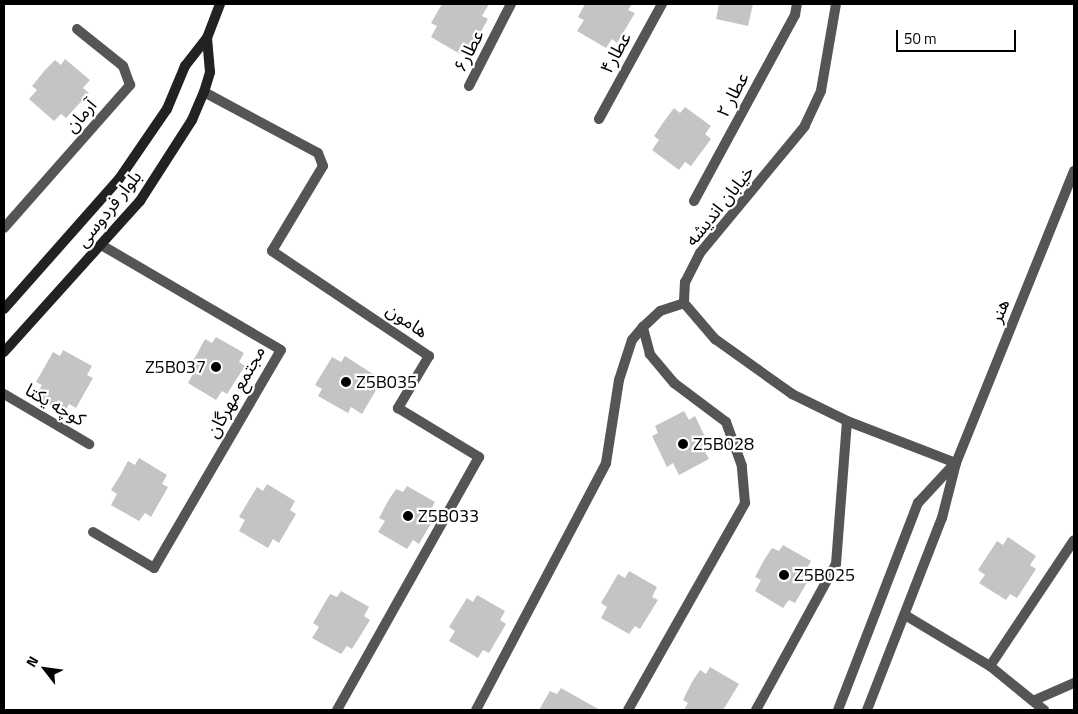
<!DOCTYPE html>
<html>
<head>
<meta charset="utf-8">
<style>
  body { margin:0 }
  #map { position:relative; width:1078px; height:714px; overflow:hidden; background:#fff; font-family:"Titillium Web","Noto Sans Arabic",sans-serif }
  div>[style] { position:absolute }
  .building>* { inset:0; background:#c4c4c4 }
  .minor>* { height:10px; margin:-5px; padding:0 5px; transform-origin:5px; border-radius:5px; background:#555 }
  .tertiary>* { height:10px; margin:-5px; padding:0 5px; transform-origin:5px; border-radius:5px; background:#555 }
  .secondary>* { height:10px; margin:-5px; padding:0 5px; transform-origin:5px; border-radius:5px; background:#222 }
  .dots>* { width:14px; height:14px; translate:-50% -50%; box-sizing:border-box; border:2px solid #fff; border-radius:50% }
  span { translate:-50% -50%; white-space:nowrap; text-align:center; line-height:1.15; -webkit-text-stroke:4.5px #fff; paint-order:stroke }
  .street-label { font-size:18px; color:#000 }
  .poi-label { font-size:18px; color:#000 }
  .right { translate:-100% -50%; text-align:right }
  .left { translate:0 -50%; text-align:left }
  .frame { position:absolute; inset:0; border:5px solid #000; pointer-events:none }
  .north { position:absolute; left:20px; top:644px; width:50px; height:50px; -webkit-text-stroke:4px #fff; paint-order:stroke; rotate:300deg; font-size:14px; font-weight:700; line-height:20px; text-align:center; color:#000 }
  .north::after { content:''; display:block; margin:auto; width:18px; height:22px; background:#000; clip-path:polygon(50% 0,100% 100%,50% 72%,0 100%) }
  .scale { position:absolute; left:896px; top:30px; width:120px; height:22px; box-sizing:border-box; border:2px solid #000; border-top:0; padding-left:6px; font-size:15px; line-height:18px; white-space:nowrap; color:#000; -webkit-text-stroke:4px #fff; paint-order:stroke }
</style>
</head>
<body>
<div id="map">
  <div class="building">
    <div style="clip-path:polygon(442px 4px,489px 4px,482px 16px,488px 19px,471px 49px,465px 45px,460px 54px,431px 37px,437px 26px,431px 23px)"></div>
    <div style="clip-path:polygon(585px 4px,632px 4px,628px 10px,635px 13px,617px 43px,612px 39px,606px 48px,577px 31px,584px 20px,578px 17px)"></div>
    <div style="clip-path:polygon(719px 4px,753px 4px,748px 26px,716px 19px)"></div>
    <div style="clip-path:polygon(65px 59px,90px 80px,83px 88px,89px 93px,66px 118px,61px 114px,54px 121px,29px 99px,37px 90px,32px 86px,45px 70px,55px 60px,61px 65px)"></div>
    <div style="clip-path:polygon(685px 107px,711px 126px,705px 134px,711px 139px,691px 166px,685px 162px,679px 170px,652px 150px,659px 140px,654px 136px,665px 120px,674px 108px,680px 113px)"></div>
    <div style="clip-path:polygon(216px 337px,244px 353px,239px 362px,245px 366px,227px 394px,222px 391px,216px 400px,188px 383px,194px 372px,188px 369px,198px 352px,205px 339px,212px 343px)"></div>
    <div style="clip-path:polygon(63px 350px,92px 366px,87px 375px,93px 378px,76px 408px,69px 404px,64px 413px,35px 396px,42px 385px,36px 382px,53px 352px,60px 356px)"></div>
    <div style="clip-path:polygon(345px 356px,373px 374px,370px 380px,379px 385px,362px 414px,351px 407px,348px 413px,318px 396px,322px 389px,315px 385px,332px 357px,341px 362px)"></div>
    <div style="clip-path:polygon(684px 411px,689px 420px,695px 416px,710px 447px,704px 450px,709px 459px,679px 475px,673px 463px,667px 467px,652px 436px,658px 433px,655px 426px)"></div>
    <div style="clip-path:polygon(139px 458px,167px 475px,162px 484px,168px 487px,151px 517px,145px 513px,139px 521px,111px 505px,117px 494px,111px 490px,121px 474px,128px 461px,135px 465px)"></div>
    <div style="clip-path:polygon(267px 484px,295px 501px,290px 510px,296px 514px,279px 543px,273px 539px,268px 548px,239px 531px,245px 520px,239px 517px,249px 500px,257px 487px,263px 491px)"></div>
    <div style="clip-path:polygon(407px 486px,435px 502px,430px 511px,436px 515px,419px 544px,413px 540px,407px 549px,378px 532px,385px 521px,379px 518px,388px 501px,396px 489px,403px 492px)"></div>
    <div style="clip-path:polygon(1008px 537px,1036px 556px,1030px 565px,1036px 569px,1017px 598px,1010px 594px,1006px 600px,979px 583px,985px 575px,978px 570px,997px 541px,1003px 545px)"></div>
    <div style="clip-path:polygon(783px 545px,811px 561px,806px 570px,812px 574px,795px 603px,789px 600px,783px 608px,755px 591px,761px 580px,755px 577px,764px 560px,772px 548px,779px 551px)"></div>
    <div style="clip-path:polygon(629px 571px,657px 587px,652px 597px,658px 600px,640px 629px,635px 626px,629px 634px,601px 618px,607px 607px,601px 603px,611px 586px,618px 574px,625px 578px)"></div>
    <div style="clip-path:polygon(341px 591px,369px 607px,364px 616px,370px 620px,352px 649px,347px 646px,341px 654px,312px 638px,319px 627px,313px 623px,323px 606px,330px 594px,337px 597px)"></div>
    <div style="clip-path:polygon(477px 595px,505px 611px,500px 620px,506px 624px,489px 653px,483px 650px,478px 658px,449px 641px,455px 631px,449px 627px,467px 598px,473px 602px)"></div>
    <div style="clip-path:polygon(710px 667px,739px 684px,728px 702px,723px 710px,684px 710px,688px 703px,683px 700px,692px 682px,700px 670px,706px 674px)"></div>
    <div style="clip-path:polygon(561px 688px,600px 710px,539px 710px,550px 691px,557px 694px)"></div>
  </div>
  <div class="minor">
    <div style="left:836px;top:4px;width:88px;rotate:99.8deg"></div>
    <div style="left:821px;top:91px;width:38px;rotate:115deg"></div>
    <div style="left:805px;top:126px;width:165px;rotate:129.6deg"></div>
    <div style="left:700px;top:253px;width:33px;rotate:117deg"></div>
    <div style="left:685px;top:282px;width:21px;rotate:93deg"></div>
    <div style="left:684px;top:303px;width:48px;rotate:49.3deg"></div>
    <div style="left:715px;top:339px;width:95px;rotate:35.5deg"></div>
    <div style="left:792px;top:394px;width:61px;rotate:26.1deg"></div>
    <div style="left:847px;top:421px;width:117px;rotate:21.1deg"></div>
    <div style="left:469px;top:86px;width:92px;rotate:-62.9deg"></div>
    <div style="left:204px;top:92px;width:129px;rotate:28.2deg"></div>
    <div style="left:318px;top:153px;width:14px;rotate:69deg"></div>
    <div style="left:323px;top:166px;width:99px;rotate:121deg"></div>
    <div style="left:272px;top:251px;width:189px;rotate:33.8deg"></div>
    <div style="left:429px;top:356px;width:61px;rotate:120.8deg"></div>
    <div style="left:398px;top:408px;width:95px;rotate:31.2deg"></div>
    <div style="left:479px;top:457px;width:290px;rotate:119.3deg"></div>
    <div style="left:599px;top:119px;width:131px;rotate:-61.3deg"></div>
    <div style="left:694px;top:201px;width:212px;rotate:-61.5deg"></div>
    <div style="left:795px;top:15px;width:11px;rotate:-80deg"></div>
    <div style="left:4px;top:228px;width:191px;rotate:-48.6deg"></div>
    <div style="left:130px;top:85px;width:20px;rotate:-110deg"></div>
    <div style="left:123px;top:66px;width:59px;rotate:-141.2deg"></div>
    <div style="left:4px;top:394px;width:99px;rotate:30.5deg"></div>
    <div style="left:93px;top:532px;width:71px;rotate:30.5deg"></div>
    <div style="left:154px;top:568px;width:252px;rotate:-59.8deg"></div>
    <div style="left:281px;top:350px;width:208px;rotate:-149.7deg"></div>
    <div style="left:905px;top:615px;width:99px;rotate:31deg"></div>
    <div style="left:990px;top:666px;width:70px;rotate:39.2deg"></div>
    <div style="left:990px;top:666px;width:151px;rotate:-56.3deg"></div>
    <div style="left:1035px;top:700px;width:43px;rotate:-23.6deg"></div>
    <div style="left:476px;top:710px;width:279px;rotate:-62.2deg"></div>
    <div style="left:606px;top:463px;width:84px;rotate:-81.1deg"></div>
    <div style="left:619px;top:380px;width:42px;rotate:-72deg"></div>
    <div style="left:632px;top:340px;width:17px;rotate:-50deg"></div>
    <div style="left:628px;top:710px;width:238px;rotate:-60.5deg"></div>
    <div style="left:745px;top:503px;width:37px;rotate:-95deg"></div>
    <div style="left:742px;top:466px;width:47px;rotate:-110deg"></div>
    <div style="left:726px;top:422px;width:65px;rotate:-143.1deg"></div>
    <div style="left:674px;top:383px;width:38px;rotate:-130deg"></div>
    <div style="left:650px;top:354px;width:28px;rotate:-105deg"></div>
    <div style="left:643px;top:327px;width:23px;rotate:-43deg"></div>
    <div style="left:660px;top:311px;width:25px;rotate:-18deg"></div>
    <div style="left:756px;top:710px;width:166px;rotate:-61.3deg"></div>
    <div style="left:836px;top:564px;width:143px;rotate:-85.6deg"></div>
  </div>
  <div class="tertiary">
    <div style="left:838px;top:710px;width:222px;rotate:-68.9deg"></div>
    <div style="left:918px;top:503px;width:54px;rotate:-47.2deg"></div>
    <div style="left:867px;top:710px;width:206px;rotate:-68.7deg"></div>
    <div style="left:942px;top:518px;width:57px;rotate:-75.7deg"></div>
    <div style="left:956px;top:463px;width:315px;rotate:-68deg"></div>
  </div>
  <div class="secondary">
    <div style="left:4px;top:309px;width:174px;rotate:-48.5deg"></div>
    <div style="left:119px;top:179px;width:85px;rotate:-55.6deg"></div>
    <div style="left:167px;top:109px;width:47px;rotate:-67.3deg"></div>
    <div style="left:185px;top:66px;width:36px;rotate:-52deg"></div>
    <div style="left:207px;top:38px;width:36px;rotate:-69deg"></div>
    <div style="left:4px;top:352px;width:203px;rotate:-48deg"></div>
    <div style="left:140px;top:201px;width:96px;rotate:-57.3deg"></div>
    <div style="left:192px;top:120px;width:30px;rotate:-67deg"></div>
    <div style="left:204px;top:92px;width:21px;rotate:-73deg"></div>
    <div style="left:210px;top:72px;width:34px;rotate:-95deg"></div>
  </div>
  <div class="dots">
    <div style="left:216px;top:367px;background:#000"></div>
    <div style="left:346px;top:382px;background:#000"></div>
    <div style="left:683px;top:444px;background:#000"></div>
    <div style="left:408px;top:516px;background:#000"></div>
    <div style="left:784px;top:575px;background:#000"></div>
  </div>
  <div class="street-label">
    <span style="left:469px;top:51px;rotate:-63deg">عطار۶</span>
    <span style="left:616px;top:53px;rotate:-61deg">عطار۴</span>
    <span style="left:733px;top:95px;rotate:-62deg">عطار ۲</span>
    <span style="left:81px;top:116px;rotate:-49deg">آرمان</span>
    <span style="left:720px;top:206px;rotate:-51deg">خیابان اندیشه</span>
    <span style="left:109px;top:209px;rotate:-51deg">بلوار فردوسی</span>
    <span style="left:1000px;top:311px;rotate:-68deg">هنر</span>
    <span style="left:407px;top:321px;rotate:34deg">هامون</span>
    <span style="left:236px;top:392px;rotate:-61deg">مجتمع مهرگان</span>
    <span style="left:55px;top:405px;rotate:30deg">کوچه یکتا</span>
  </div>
  <div class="poi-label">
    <span class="right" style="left:206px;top:367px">Z5B037</span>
    <span class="left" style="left:356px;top:382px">Z5B035</span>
    <span class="left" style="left:693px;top:444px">Z5B028</span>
    <span class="left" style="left:418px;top:516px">Z5B033</span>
    <span class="left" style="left:794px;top:575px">Z5B025</span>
  </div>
  <div class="frame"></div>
  <div class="north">N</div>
  <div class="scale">50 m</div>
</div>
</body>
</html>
